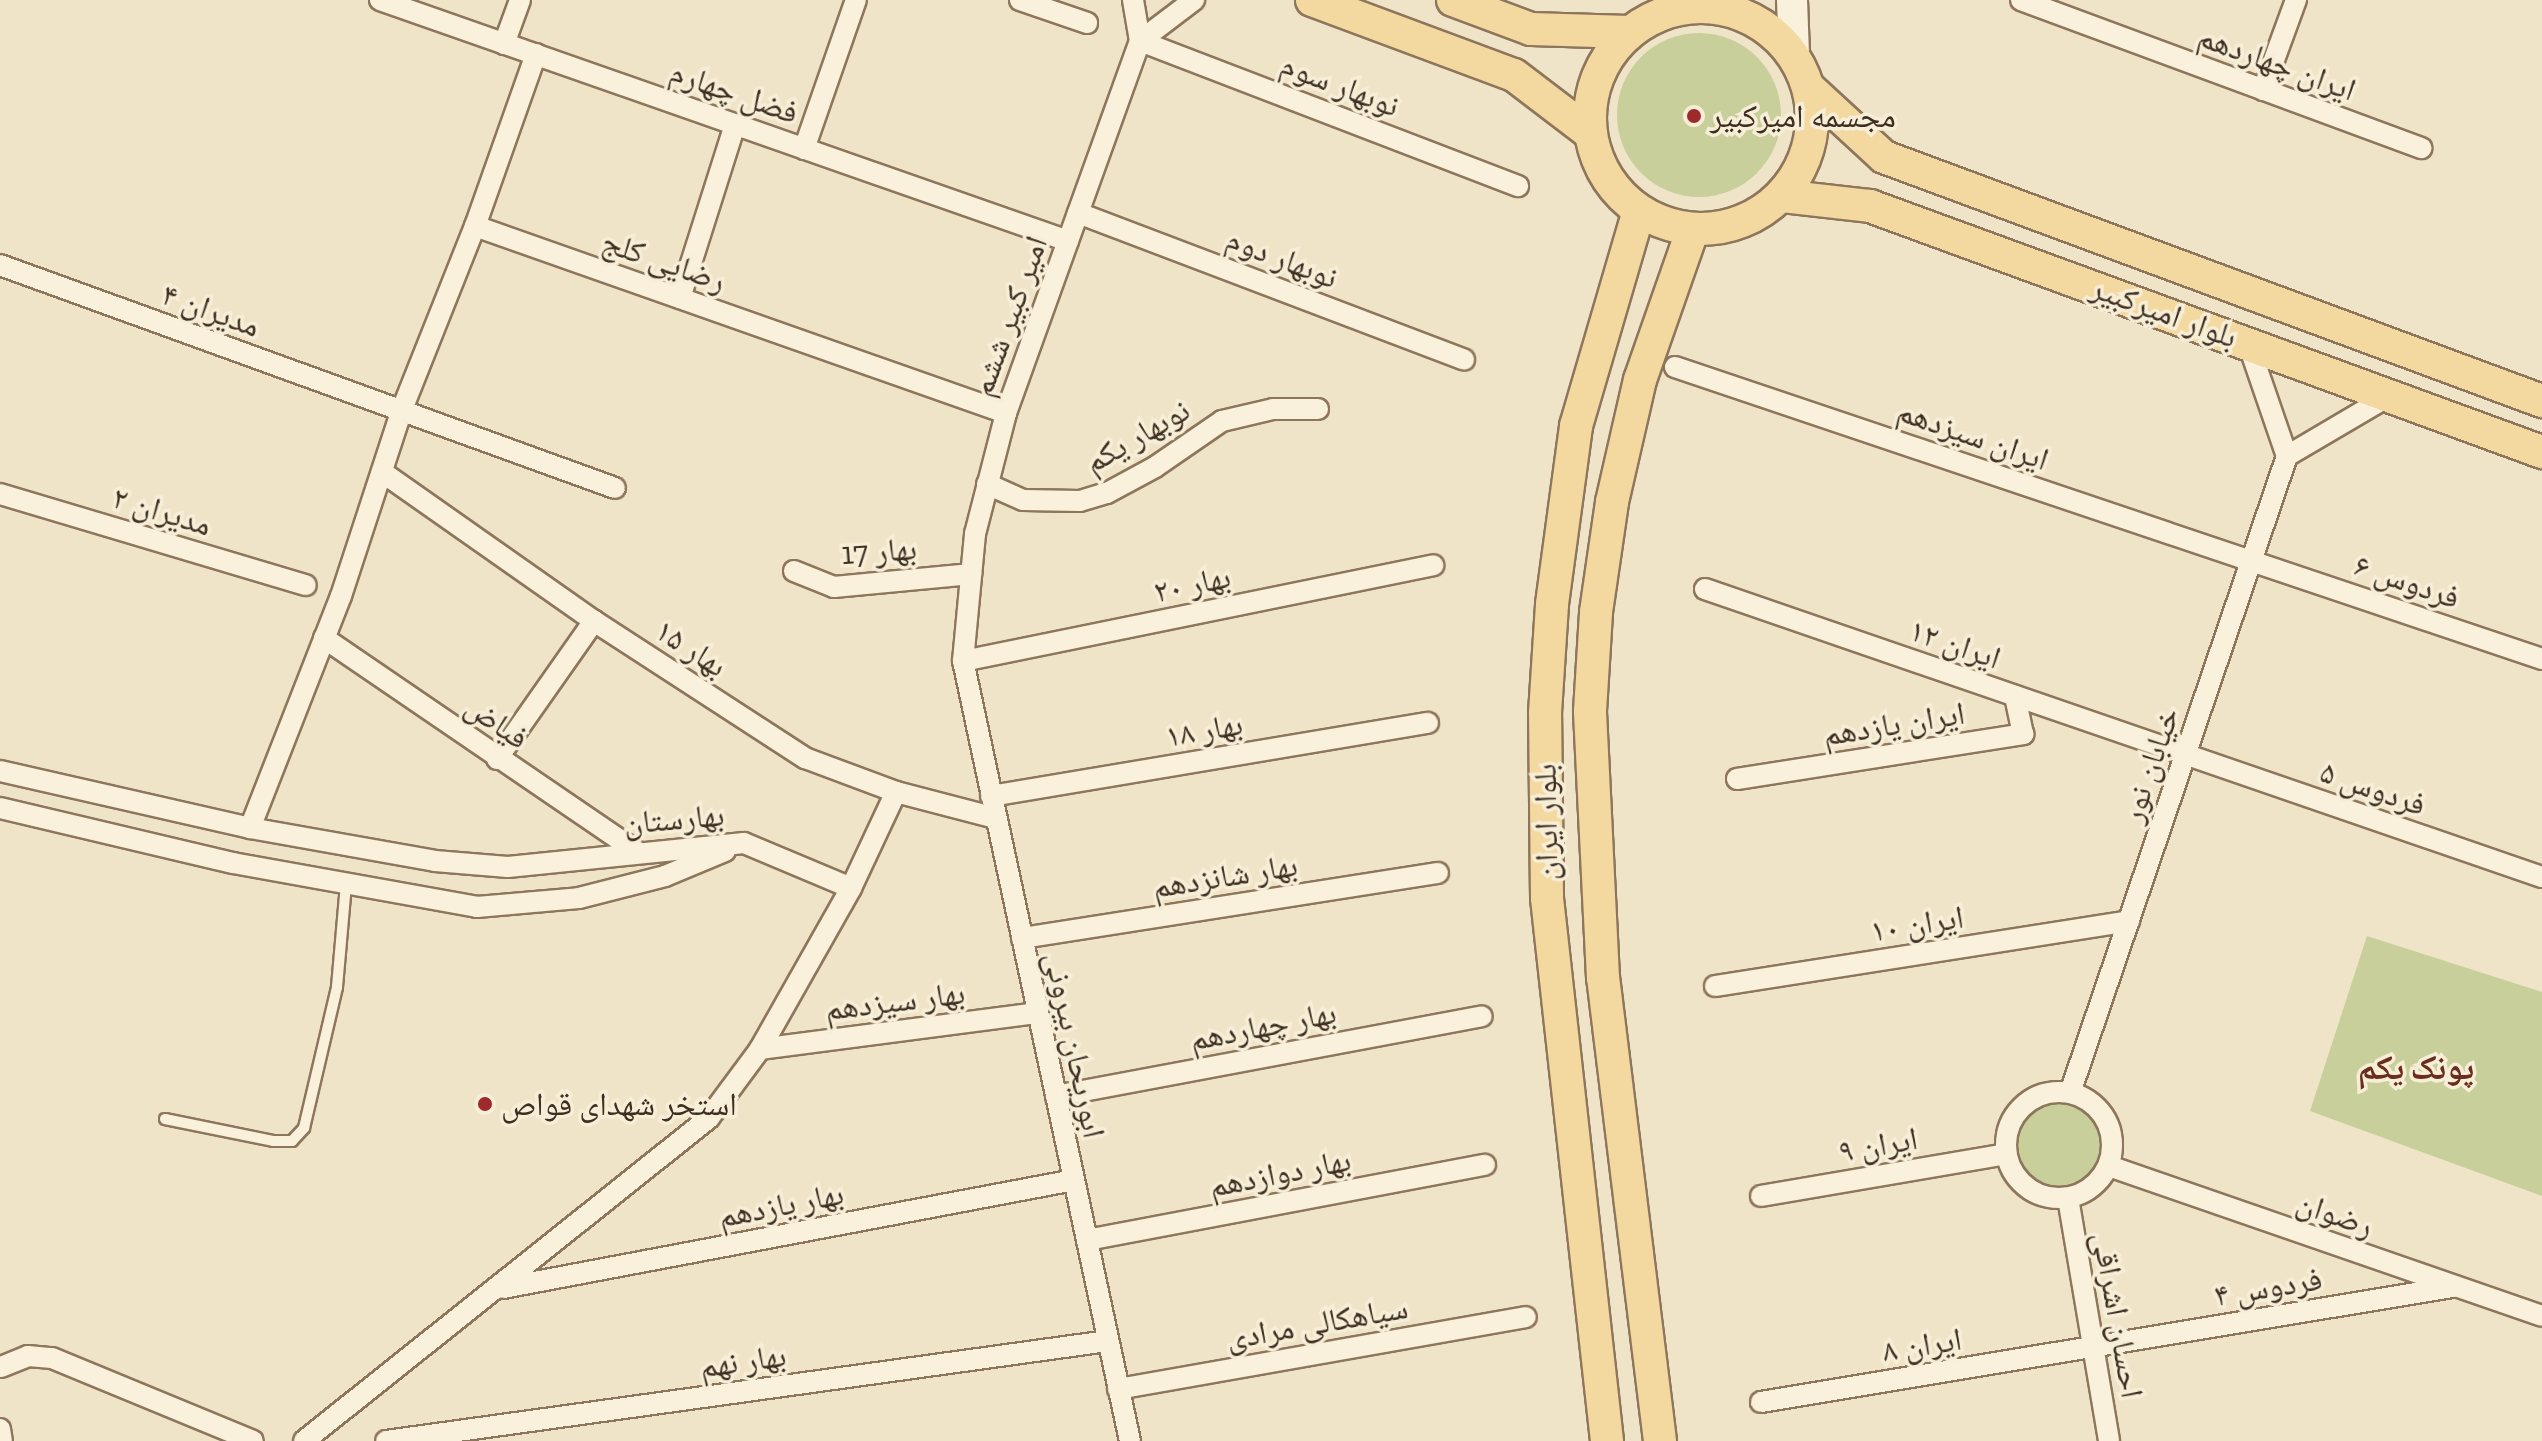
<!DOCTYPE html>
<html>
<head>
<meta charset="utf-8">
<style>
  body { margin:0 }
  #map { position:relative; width:2542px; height:1441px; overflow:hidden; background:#f0e4c8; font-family:"Zilla Slab","Noto Naskh Arabic",serif }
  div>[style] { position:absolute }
  .green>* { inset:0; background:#c9cf9b }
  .round { border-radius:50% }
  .roads { filter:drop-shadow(2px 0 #8d765c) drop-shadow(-2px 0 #8d765c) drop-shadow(0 2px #8d765c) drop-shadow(0 -2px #8d765c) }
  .service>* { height:10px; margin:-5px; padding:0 5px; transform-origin:5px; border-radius:5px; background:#faf1dc }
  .minor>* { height:20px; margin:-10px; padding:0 10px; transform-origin:10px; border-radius:10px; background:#faf1dc }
  .minor>.ring { margin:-10px; padding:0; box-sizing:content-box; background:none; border:20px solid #faf1dc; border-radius:50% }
  .secondary>* { height:30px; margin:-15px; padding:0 15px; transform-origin:15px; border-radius:15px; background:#faf1dc }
  .primary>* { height:32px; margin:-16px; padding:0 16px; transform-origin:16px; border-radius:16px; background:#f3d9a0 }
  .primary>.ring { margin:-16px; padding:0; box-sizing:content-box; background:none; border:32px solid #f3d9a0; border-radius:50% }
  .dots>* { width:22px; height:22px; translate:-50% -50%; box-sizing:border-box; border:4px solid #f7eed8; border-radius:50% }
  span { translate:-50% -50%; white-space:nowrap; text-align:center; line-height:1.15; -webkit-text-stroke:7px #f7eed8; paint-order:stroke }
  .street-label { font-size:32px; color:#3d2e20 }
  .poi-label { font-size:32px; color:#3d2e20 }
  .left { translate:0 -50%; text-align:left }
  .neighbourhood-label { font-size:34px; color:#6b2e1e; font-weight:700 }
</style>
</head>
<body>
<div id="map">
  <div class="green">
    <div class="round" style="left:1617px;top:33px;width:164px;height:164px"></div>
    <div style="clip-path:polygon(2367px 936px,2542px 992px,2542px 1196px,2310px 1111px)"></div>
    <div class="round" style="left:2006px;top:1092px;width:106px;height:106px"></div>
  </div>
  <div class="roads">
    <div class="service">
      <div style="left:165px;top:1119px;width:110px;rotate:11.5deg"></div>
      <div style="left:273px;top:1141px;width:19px"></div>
      <div style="left:292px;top:1141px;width:18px;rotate:-47deg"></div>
      <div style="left:304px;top:1128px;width:145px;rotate:-76.8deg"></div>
      <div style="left:337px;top:987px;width:103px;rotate:-85deg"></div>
    </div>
    <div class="minor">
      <div style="left:380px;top:0;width:729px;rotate:19.3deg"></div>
      <div style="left:1020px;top:0;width:71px;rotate:18.9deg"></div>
      <div style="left:2021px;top:0;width:427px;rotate:20.3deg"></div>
      <div style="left:1140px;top:41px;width:405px;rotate:21deg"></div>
      <div style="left:1140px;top:41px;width:68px;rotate:-37.2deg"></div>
      <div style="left:504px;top:44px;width:47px;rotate:-70deg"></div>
      <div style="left:536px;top:54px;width:182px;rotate:109.5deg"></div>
      <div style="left:475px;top:226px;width:563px;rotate:19.4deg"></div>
      <div style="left:2263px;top:90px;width:96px;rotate:-69.9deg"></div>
      <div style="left:804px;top:149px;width:158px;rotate:-70.8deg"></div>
      <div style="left:1078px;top:213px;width:413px;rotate:20.8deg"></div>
      <div style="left:0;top:265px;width:654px;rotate:19.93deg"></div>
      <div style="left:680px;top:298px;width:182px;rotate:-72.4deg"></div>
      <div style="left:2248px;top:343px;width:120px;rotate:71deg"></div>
      <div style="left:1675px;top:367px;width:915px;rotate:18.61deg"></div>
      <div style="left:2287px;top:456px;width:118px;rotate:-30.5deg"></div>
      <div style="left:382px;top:472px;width:259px;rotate:35.1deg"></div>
      <div style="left:594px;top:621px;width:252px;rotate:33deg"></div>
      <div style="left:805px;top:758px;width:97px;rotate:20.5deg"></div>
      <div style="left:896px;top:792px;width:103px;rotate:14.6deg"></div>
      <div style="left:987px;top:484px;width:39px;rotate:24deg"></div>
      <div style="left:1023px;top:500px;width:57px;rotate:1deg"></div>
      <div style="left:1080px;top:501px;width:28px;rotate:-17deg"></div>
      <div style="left:1107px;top:493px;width:55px;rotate:-28.4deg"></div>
      <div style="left:1155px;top:467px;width:81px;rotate:-34.5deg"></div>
      <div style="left:1222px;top:421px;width:52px;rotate:-13.2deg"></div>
      <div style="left:1273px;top:409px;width:45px"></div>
      <div style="left:0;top:494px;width:319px;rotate:16.6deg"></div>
      <div style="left:794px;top:571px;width:43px;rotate:21.8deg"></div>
      <div style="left:834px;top:587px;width:138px;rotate:-5.4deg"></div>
      <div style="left:1705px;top:589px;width:885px;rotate:18.99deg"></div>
      <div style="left:324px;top:638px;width:380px;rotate:34.3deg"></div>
      <div style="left:963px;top:661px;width:480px;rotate:-11.5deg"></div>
      <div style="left:497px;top:759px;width:169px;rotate:-54.9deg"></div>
      <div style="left:0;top:771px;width:256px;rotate:12.8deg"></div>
      <div style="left:250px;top:828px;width:188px;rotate:10.1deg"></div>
      <div style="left:435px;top:861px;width:73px;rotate:4.7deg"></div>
      <div style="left:508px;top:867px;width:237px;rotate:-5.8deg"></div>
      <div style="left:744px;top:843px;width:116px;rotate:22.8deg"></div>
      <div style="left:1737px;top:779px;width:290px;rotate:-8.9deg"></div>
      <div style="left:2023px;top:734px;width:39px;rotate:-102deg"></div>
      <div style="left:991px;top:796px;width:443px;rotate:-9.5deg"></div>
      <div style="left:0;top:808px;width:239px;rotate:13.3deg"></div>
      <div style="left:233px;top:863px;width:248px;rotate:10.2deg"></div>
      <div style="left:477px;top:907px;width:102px;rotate:-5deg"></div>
      <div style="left:579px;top:898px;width:89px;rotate:-14.3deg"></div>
      <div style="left:665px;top:876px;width:65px;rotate:-22.6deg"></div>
      <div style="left:250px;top:828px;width:249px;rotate:-68.6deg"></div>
      <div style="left:341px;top:596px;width:194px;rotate:-71.9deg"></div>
      <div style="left:401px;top:412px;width:200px;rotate:-68.3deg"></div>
      <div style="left:1022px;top:938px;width:421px;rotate:-8.9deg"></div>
      <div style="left:1715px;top:986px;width:419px;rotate:-8.9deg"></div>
      <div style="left:760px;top:1049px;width:280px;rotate:-7.4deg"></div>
      <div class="ring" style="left:2006px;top:1092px;width:86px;height:86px"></div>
      <div style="left:2070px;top:1093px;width:673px;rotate:-71.19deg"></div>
      <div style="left:1056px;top:1096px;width:433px;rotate:-10.6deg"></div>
      <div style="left:2109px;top:1166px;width:458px;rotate:19.1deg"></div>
      <div style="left:1761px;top:1196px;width:249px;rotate:-9.7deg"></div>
      <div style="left:2068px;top:1198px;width:246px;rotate:80.4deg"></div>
      <div style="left:1087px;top:1240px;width:405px;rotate:-10.7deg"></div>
      <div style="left:503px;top:1288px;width:581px;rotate:-10.71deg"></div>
      <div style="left:1px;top:1367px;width:29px;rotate:-22deg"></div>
      <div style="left:28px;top:1356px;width:24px;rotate:5deg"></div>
      <div style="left:52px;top:1358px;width:217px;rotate:22.4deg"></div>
      <div style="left:1118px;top:1389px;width:414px;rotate:-10deg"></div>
      <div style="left:1761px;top:1402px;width:701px;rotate:-9.45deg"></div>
      <div style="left:0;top:1429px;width:12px;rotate:81deg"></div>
      <div style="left:304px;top:1441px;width:518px;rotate:-38.57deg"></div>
      <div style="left:709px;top:1118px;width:86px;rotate:-53.5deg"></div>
      <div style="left:760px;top:1049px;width:185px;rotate:-60.5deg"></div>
      <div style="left:851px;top:888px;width:106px;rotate:-64.9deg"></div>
      <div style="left:386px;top:1441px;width:729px;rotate:-7.89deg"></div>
      <div style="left:1130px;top:1441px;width:798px;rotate:-102.08deg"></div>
      <div style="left:963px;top:661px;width:128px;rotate:-84.6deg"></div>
      <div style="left:975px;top:534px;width:125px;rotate:-75.6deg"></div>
      <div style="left:1006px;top:413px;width:395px;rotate:-70.2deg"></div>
      <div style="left:1140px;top:41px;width:42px;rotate:-99.7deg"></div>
    </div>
    <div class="secondary">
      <div style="left:1792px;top:0;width:55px;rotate:87.9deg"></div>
      <div style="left:1698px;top:6px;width:7px;rotate:-63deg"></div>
    </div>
    <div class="primary">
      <div style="left:1312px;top:0;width:215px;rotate:20.4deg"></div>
      <div style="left:1514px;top:75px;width:96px;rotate:37.3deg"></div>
      <div style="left:1453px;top:0;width:83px;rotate:20.4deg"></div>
      <div style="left:1531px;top:29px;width:98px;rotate:1.8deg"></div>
      <div class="ring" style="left:1590px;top:7px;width:190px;height:190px"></div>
      <div style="left:1810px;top:89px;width:100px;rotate:42.6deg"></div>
      <div style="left:1884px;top:157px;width:702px;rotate:20.35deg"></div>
      <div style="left:1781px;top:196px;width:90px;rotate:6.4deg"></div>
      <div style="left:1870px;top:206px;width:716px;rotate:20.11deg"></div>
      <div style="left:1607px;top:1441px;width:546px;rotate:-96.31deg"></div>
      <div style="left:1547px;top:898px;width:185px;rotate:-90.6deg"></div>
      <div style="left:1545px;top:713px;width:109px;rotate:-86.3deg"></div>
      <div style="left:1552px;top:604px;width:180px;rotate:-82.3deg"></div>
      <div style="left:1576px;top:426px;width:224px;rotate:-73.7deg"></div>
      <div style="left:1660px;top:1441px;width:466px;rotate:-97deg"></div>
      <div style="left:1603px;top:978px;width:267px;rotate:-92.8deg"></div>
      <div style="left:1590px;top:711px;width:99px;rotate:-86.5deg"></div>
      <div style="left:1596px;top:612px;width:111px;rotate:-81.7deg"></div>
      <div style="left:1612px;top:502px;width:125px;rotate:-77.1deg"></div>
      <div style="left:1640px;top:380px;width:160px;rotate:-70.7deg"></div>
    </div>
  </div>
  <div class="dots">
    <div style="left:1694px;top:116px;background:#9e2a2b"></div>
    <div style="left:485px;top:1104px;background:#9e2a2b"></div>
  </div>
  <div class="street-label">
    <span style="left:2277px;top:63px;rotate:20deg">ایران چهاردهم</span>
    <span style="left:1340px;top:85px;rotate:21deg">نوبهار سوم</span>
    <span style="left:734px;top:92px;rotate:19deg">فضل چهارم</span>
    <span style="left:1282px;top:258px;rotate:21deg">نوبهار دوم</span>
    <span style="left:664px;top:261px;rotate:19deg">رضایی کلج</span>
    <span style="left:211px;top:310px;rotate:20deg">مدیران ۴</span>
    <span style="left:2164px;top:312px;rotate:20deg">بلوار امیرکبیر</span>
    <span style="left:1009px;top:316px;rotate:-70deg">امیر کبیر ششم</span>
    <span style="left:1973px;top:435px;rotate:19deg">ایران سیزدهم</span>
    <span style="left:1137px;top:436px;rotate:-30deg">نوبهار یکم</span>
    <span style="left:162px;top:511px;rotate:17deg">مدیران ۲</span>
    <span style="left:879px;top:551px;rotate:-4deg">بهار 17</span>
    <span style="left:2407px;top:581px;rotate:19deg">فردوس ۶</span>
    <span style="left:1192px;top:584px;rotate:-12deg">بهار ۲۰</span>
    <span style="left:1955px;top:644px;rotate:19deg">ایران ۱۲</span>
    <span style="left:691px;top:648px;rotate:33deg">بهار ۱۵</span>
    <span style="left:497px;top:722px;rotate:35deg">فیاض</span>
    <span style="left:1894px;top:724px;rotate:-9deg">ایران یازدهم</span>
    <span style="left:1204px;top:730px;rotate:-10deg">بهار ۱۸</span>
    <span style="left:2150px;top:765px;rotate:-71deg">خیابان نور</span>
    <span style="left:2373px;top:788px;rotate:19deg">فردوس ۵</span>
    <span style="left:674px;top:819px;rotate:-5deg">بهارستان</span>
    <span style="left:1546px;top:822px;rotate:-91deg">بلوار ایران</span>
    <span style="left:1225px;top:876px;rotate:-9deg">بهار شانزدهم</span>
    <span style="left:1917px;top:924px;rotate:-9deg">ایران ۱۰</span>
    <span style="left:895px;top:1001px;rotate:-7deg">بهار سیزدهم</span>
    <span style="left:1263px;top:1026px;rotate:-11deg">بهار چهاردهم</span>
    <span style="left:1075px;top:1045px;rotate:78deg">ابوریحان بیرونی</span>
    <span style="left:1878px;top:1145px;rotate:-10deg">ایران ۹</span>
    <span style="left:1280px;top:1173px;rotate:-11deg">بهار دوازدهم</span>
    <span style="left:781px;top:1205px;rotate:-11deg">بهار یازدهم</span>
    <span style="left:2335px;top:1214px;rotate:19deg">رضوان</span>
    <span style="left:2268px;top:1287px;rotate:-9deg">فردوس ۴</span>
    <span style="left:2118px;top:1315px;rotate:80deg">احسان اشراقی</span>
    <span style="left:1317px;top:1323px;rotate:-10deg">سیاهکالی مرادی</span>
    <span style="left:1922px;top:1345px;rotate:-9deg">ایران ۸</span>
    <span style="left:743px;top:1361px;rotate:-8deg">بهار نهم</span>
  </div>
  <div class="poi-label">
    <span class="left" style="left:1710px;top:116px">مجسمه امیرکبیر</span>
    <span class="left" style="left:501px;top:1104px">استخر شهدای قواص</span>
  </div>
  <div class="neighbourhood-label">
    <span style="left:2416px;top:1068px">پونک یکم</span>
  </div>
</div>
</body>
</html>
